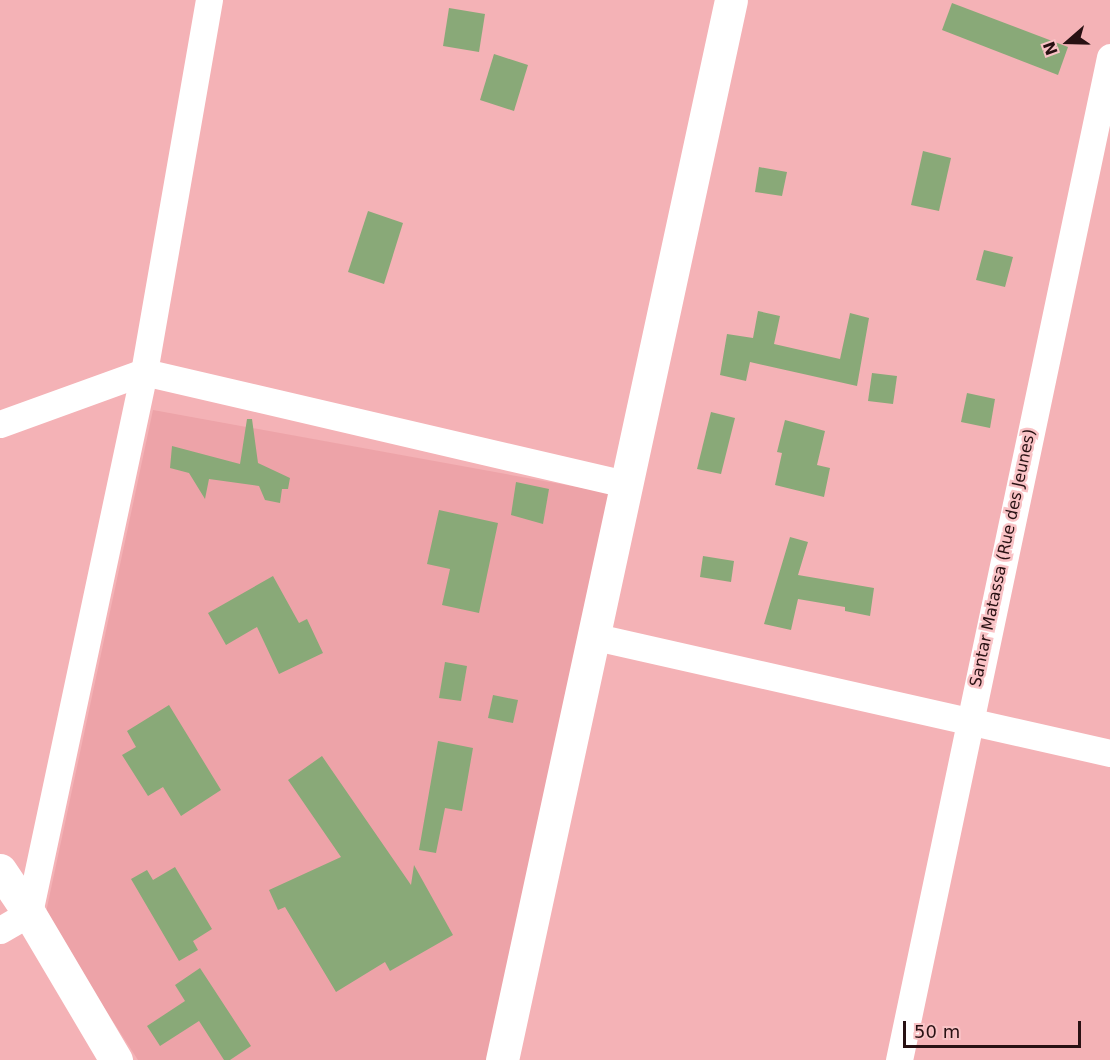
<!DOCTYPE html>
<html>
<head>
<meta charset="utf-8">
<style>
  body { margin:0 }
  #map { position:relative; width:1110px; height:1060px; overflow:hidden; background:#f4b2b6; font-family:"DejaVu Sans",sans-serif }
  div>[style] { position:absolute }
  .built>* { inset:0; background:#eda3a8 }
  .building>* { inset:0; background:#89a978 }
  .street>* { height:27px; margin:-13.5px; padding:0 13.5px; transform-origin:13.5px; border-radius:13.5px; background:#fff }
  .secondary>* { height:33px; margin:-16.5px; padding:0 16.5px; transform-origin:16.5px; border-radius:16.5px; background:#fff }
  .highway>* { height:33px; margin:-16.5px; padding:0 16.5px; transform-origin:16.5px; border-radius:16.5px; background:#fff }
  span { translate:-50% -50%; white-space:nowrap; text-align:center; line-height:1.15; -webkit-text-stroke:5px #f9c3c6; paint-order:stroke }
  .street-label { font-size:16px; color:#281113 }
  .north { position:absolute; left:1038px; top:12px; width:60px; height:60px; -webkit-text-stroke:4px #f9c3c6; paint-order:stroke; rotate:250deg; font-size:16px; font-weight:700; line-height:24px; text-align:center; color:#281113 }
  .north::after { content:''; display:block; margin:auto; width:21px; height:27px; background:#281113; clip-path:polygon(50% 0,100% 100%,50% 72%,0 100%) }
  .scale { position:absolute; left:903px; top:1021px; width:178px; height:27px; box-sizing:border-box; border:3px solid #281113; border-top:0; padding-left:8px; font-size:18px; line-height:21px; white-space:nowrap; color:#281113; -webkit-text-stroke:4px #f9c3c6; paint-order:stroke }
</style>
</head>
<body>
<div id="map">
  <div class="built">
    <div style="clip-path:polygon(153px 410px,610px 493px,492px 1060px,138px 1060px,45px 917px)"></div>
  </div>
  <div class="building">
    <div style="clip-path:polygon(952px 3px,1068px 47px,1058px 75px,942px 30px)"></div>
    <div style="clip-path:polygon(449px 8px,485px 14px,479px 52px,443px 46px)"></div>
    <div style="clip-path:polygon(494px 54px,528px 65px,514px 111px,480px 100px)"></div>
    <div style="clip-path:polygon(923px 151px,951px 158px,939px 211px,911px 205px)"></div>
    <div style="clip-path:polygon(759px 167px,787px 172px,782px 196px,755px 192px)"></div>
    <div style="clip-path:polygon(368px 211px,403px 223px,384px 284px,348px 272px)"></div>
    <div style="clip-path:polygon(984px 250px,1013px 257px,1005px 287px,976px 280px)"></div>
    <div style="clip-path:polygon(758px 311px,780px 316px,774px 344px,840px 359px,850px 313px,869px 318px,857px 386px,750px 362px,746px 381px,720px 375px,727px 334px,753px 338px)"></div>
    <div style="clip-path:polygon(872px 373px,897px 376px,893px 404px,868px 401px)"></div>
    <div style="clip-path:polygon(967px 393px,995px 399px,990px 428px,961px 422px)"></div>
    <div style="clip-path:polygon(711px 412px,735px 418px,721px 474px,697px 469px)"></div>
    <div style="clip-path:polygon(247px 419px,252px 419px,258px 463px,290px 478px,288px 489px,282px 489px,280px 503px,265px 500px,259px 486px,209px 479px,205px 499px,189px 473px,170px 468px,172px 446px,240px 464px)"></div>
    <div style="clip-path:polygon(785px 420px,825px 431px,817px 465px,830px 468px,824px 497px,775px 485px,782px 453px,777px 452px)"></div>
    <div style="clip-path:polygon(516px 482px,549px 489px,543px 524px,511px 515px)"></div>
    <div style="clip-path:polygon(439px 510px,498px 523px,479px 613px,442px 605px,450px 569px,427px 564px)"></div>
    <div style="clip-path:polygon(790px 537px,808px 542px,798px 575px,874px 588px,870px 616px,845px 611px,845px 607px,798px 599px,791px 630px,764px 624px)"></div>
    <div style="clip-path:polygon(703px 556px,734px 561px,731px 582px,700px 577px)"></div>
    <div style="clip-path:polygon(273px 576px,299px 623px,307px 619px,323px 653px,279px 674px,257px 627px,226px 645px,208px 613px)"></div>
    <div style="clip-path:polygon(445px 662px,467px 666px,461px 701px,439px 698px)"></div>
    <div style="clip-path:polygon(493px 695px,518px 700px,513px 723px,488px 718px)"></div>
    <div style="clip-path:polygon(169px 705px,221px 790px,181px 816px,163px 787px,148px 796px,122px 755px,136px 747px,127px 731px)"></div>
    <div style="clip-path:polygon(438px 741px,473px 748px,462px 811px,445px 808px,436px 853px,419px 850px)"></div>
    <div style="clip-path:polygon(322px 756px,411px 885px,414px 865px,453px 935px,390px 971px,385px 962px,336px 992px,285px 907px,278px 910px,269px 890px,341px 857px,288px 780px)"></div>
    <div style="clip-path:polygon(175px 867px,212px 929px,193px 941px,198px 950px,179px 961px,131px 879px,147px 870px,153px 880px)"></div>
    <div style="clip-path:polygon(200px 968px,251px 1046px,230px 1060px,224px 1060px,199px 1021px,160px 1046px,147px 1026px,185px 1001px,175px 985px)"></div>
  </div>
  <div class="street">
    <div style="left:0;top:424px;width:153px;rotate:-19.9deg"></div>
    <div style="left:144px;top:372px;width:497px;rotate:13.1deg"></div>
    <div style="left:596px;top:637px;width:527px;rotate:12.72deg"></div>
    <div style="left:0;top:930px;width:34px;rotate:-30deg"></div>
    <div style="left:29px;top:913px;width:553px;rotate:-78deg"></div>
    <div style="left:144px;top:372px;width:378px;rotate:-80.1deg"></div>
    <div style="left:899px;top:1060px;width:1025px;rotate:-78.12deg"></div>
  </div>
  <div class="secondary">
    <div style="left:0;top:870px;width:52px;rotate:56deg"></div>
    <div style="left:29px;top:913px;width:171px;rotate:59.4deg"></div>
  </div>
  <div class="highway">
    <div style="left:502px;top:1060px;width:1084px;rotate:-77.81deg"></div>
  </div>
  <div class="street-label">
    <span style="left:1003px;top:558px;rotate:-78deg">Santar Matassa (Rue des Jeunes)</span>
  </div>
  <div class="north">N</div>
  <div class="scale">50 m</div>
</div>
</body>
</html>
